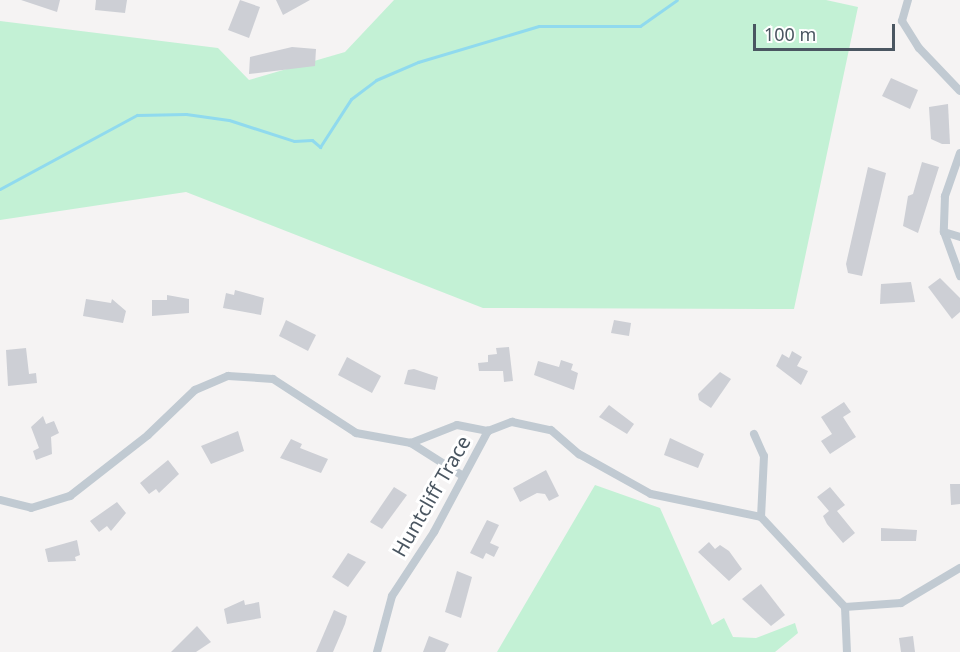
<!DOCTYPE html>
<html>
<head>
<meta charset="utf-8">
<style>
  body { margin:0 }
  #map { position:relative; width:960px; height:652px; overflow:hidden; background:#f5f3f3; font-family:"Noto Sans",sans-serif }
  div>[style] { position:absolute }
  .green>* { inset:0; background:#c3f1d5 }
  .stream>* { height:3px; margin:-1.5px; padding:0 1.5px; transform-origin:1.5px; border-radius:1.5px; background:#90daee }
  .building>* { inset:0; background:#cdcfd5 }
  .street>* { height:8px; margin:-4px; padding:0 4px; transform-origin:4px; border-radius:4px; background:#c1cad2 }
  span { translate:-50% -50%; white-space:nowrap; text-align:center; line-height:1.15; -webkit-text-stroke:6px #fff; paint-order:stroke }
  .street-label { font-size:20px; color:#4a5661 }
  .scale { position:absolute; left:753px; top:24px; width:142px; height:27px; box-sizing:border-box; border:3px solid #4a5661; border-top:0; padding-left:8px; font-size:18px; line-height:21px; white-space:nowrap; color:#4a5661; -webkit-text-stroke:4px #fff; paint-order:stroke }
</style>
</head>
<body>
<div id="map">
  <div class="green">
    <div style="clip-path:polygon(394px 0,826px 0,858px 7px,794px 309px,483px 308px,186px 192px,0 220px,0 21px,218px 48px,249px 80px,345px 52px)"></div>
    <div style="clip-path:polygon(595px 485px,660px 508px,712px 625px,724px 618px,733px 637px,756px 638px,795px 623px,798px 633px,775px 652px,497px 652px)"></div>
  </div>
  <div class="stream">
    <div style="left:0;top:189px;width:156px;rotate:-28.4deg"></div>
    <div style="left:137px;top:115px;width:49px;rotate:-1.2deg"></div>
    <div style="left:186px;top:114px;width:43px;rotate:7.9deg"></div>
    <div style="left:229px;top:120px;width:68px;rotate:17.9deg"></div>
    <div style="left:294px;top:141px;width:18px;rotate:-3deg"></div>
    <div style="left:312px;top:140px;width:11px;rotate:41deg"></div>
    <div style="left:320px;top:147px;width:57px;rotate:-57.1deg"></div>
    <div style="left:351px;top:99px;width:31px;rotate:-37deg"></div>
    <div style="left:376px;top:80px;width:46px;rotate:-23.2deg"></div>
    <div style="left:418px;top:62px;width:126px;rotate:-16.6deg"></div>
    <div style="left:539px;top:26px;width:101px"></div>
    <div style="left:640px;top:26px;width:45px;rotate:-35.1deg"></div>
  </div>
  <div class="building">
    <div style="clip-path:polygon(21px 0,60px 0,57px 12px)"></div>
    <div style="clip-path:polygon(96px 0,127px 0,125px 13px,95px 10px)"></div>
    <div style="clip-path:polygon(240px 0,260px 7px,249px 38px,228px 30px)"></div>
    <div style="clip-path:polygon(276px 0,310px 0,283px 15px)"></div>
    <div style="clip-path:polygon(292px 47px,316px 49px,315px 66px,249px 74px,250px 57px)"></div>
    <div style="clip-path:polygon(891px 78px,918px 90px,910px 109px,882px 96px)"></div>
    <div style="clip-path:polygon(948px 104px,950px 144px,942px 144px,931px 139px,929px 107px)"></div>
    <div style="clip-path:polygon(922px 162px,939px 167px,918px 233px,903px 226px,908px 196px,913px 194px)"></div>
    <div style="clip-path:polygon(868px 167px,886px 173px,862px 276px,848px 273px,846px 264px)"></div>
    <div style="clip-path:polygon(940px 278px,960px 298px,960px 312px,952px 319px,928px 287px)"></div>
    <div style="clip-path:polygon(911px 282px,915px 302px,880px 304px,881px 284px)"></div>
    <div style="clip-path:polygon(235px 290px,264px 298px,261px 315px,223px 308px,226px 293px,234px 295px)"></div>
    <div style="clip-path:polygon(167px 295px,189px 299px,189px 313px,152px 316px,152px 300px,167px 300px)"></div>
    <div style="clip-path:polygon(86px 299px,111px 303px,112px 299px,126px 311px,123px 323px,83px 316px)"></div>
    <div style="clip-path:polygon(286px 320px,316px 335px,308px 351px,279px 336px)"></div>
    <div style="clip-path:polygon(614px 320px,631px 323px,629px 336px,611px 333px)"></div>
    <div style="clip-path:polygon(509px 347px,513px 381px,504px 382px,503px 371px,479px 371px,478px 363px,488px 362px,488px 355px,497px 354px,496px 348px)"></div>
    <div style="clip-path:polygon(26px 348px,29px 374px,36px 373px,37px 383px,8px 386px,6px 350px)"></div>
    <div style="clip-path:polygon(792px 351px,802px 357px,797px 366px,808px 371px,801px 385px,776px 366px,782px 354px,789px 358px)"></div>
    <div style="clip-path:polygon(347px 357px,381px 376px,372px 393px,338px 375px)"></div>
    <div style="clip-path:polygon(561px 360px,573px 364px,571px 370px,578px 373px,574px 390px,534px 375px,538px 361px,559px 367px)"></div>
    <div style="clip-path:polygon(414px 369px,438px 377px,435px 390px,404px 384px,408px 370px)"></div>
    <div style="clip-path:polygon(720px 372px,731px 379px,711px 408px,699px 400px,698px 394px)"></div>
    <div style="clip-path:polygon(844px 402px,851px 412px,843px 417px,856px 437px,830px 454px,821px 441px,832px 434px,821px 417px)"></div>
    <div style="clip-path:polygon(609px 405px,634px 424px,627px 434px,599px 417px)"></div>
    <div style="clip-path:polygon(43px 416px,46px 424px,54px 421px,59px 433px,51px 437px,52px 454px,36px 460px,33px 451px,39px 448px,31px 427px)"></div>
    <div style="clip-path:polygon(238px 431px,244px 451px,211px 464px,201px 446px)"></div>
    <div style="clip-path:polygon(670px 438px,704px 454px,698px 468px,664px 455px)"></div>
    <div style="clip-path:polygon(291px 439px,302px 444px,300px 448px,328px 459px,321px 473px,280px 458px)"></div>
    <div style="clip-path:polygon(168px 460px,179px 474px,159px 493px,156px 489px,149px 494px,140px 483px)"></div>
    <div style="clip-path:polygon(546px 470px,559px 496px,549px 501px,545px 494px,537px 493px,520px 502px,513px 488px)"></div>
    <div style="clip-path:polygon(950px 484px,960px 484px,960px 504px,951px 505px)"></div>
    <div style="clip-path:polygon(394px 487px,407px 495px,382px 529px,370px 522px)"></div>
    <div style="clip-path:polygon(830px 487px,845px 505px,837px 511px,855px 533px,843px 543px,827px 524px,823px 516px,829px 511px,817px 497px)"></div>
    <div style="clip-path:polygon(117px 502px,126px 513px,111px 531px,107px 526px,99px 532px,90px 521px)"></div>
    <div style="clip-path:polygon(487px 520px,499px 525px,490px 543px,499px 547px,494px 557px,486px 553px,483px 559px,470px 553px)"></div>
    <div style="clip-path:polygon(881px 528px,917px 530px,916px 541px,881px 541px)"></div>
    <div style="clip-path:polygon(77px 540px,80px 555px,75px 557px,76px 561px,48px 562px,45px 549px)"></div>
    <div style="clip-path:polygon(709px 542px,715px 549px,720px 545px,729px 551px,742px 569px,729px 581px,698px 552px)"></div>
    <div style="clip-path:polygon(348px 553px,366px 562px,348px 587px,332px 577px)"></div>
    <div style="clip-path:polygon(457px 571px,472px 577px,461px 618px,445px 612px)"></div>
    <div style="clip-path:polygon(761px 584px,785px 615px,771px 626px,742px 599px)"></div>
    <div style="clip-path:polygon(244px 600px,245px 605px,259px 602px,261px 618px,227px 624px,224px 609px)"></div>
    <div style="clip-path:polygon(334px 610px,347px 616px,345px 624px,333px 652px,316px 652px)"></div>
    <div style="clip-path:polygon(197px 626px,211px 642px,196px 652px,171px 652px)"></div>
    <div style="clip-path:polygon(429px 636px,449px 644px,445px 652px,423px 652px)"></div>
    <div style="clip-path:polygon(913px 636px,915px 652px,901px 652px,899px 638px)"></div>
  </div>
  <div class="street">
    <div style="left:908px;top:0;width:22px;rotate:106deg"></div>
    <div style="left:902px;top:21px;width:32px;rotate:58deg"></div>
    <div style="left:919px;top:48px;width:59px;rotate:46.4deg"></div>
    <div style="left:960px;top:153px;width:46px;rotate:109.2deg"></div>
    <div style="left:945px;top:196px;width:36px;rotate:92deg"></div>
    <div style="left:944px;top:232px;width:47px;rotate:70deg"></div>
    <div style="left:944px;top:232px;width:17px;rotate:17deg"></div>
    <div style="left:754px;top:434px;width:24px;rotate:66deg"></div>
    <div style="left:764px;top:456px;width:61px;rotate:92.8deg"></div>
    <div style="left:463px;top:476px;width:62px;rotate:-147.6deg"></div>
    <div style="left:411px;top:443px;width:49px;rotate:-21.4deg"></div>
    <div style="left:457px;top:425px;width:32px;rotate:11deg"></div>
    <div style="left:0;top:500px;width:32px;rotate:14deg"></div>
    <div style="left:31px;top:508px;width:41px;rotate:-17.1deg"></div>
    <div style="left:70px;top:496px;width:99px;rotate:-38deg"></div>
    <div style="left:148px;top:435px;width:65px;rotate:-43.8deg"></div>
    <div style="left:195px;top:390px;width:36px;rotate:-23deg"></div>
    <div style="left:228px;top:376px;width:45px;rotate:3.8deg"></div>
    <div style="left:273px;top:379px;width:99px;rotate:33deg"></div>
    <div style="left:356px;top:433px;width:56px;rotate:10.3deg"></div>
    <div style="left:845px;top:607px;width:45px;rotate:87.5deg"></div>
    <div style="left:377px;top:652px;width:58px;rotate:-75deg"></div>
    <div style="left:392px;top:596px;width:77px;rotate:-56.7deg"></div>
    <div style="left:434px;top:532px;width:115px;rotate:-61.9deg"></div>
    <div style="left:488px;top:431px;width:26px;rotate:-21deg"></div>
    <div style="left:512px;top:422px;width:40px;rotate:12deg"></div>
    <div style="left:551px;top:430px;width:37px;rotate:41deg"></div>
    <div style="left:579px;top:454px;width:82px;rotate:29.1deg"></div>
    <div style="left:651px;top:494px;width:112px;rotate:11.8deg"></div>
    <div style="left:761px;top:517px;width:123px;rotate:47deg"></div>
    <div style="left:845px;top:607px;width:56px;rotate:-4.1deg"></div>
    <div style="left:901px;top:603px;width:69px;rotate:-30.7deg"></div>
  </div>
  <div class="street-label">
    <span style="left:431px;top:496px;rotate:-60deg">Huntcliff Trace</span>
  </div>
  <div class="scale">100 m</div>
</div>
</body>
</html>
